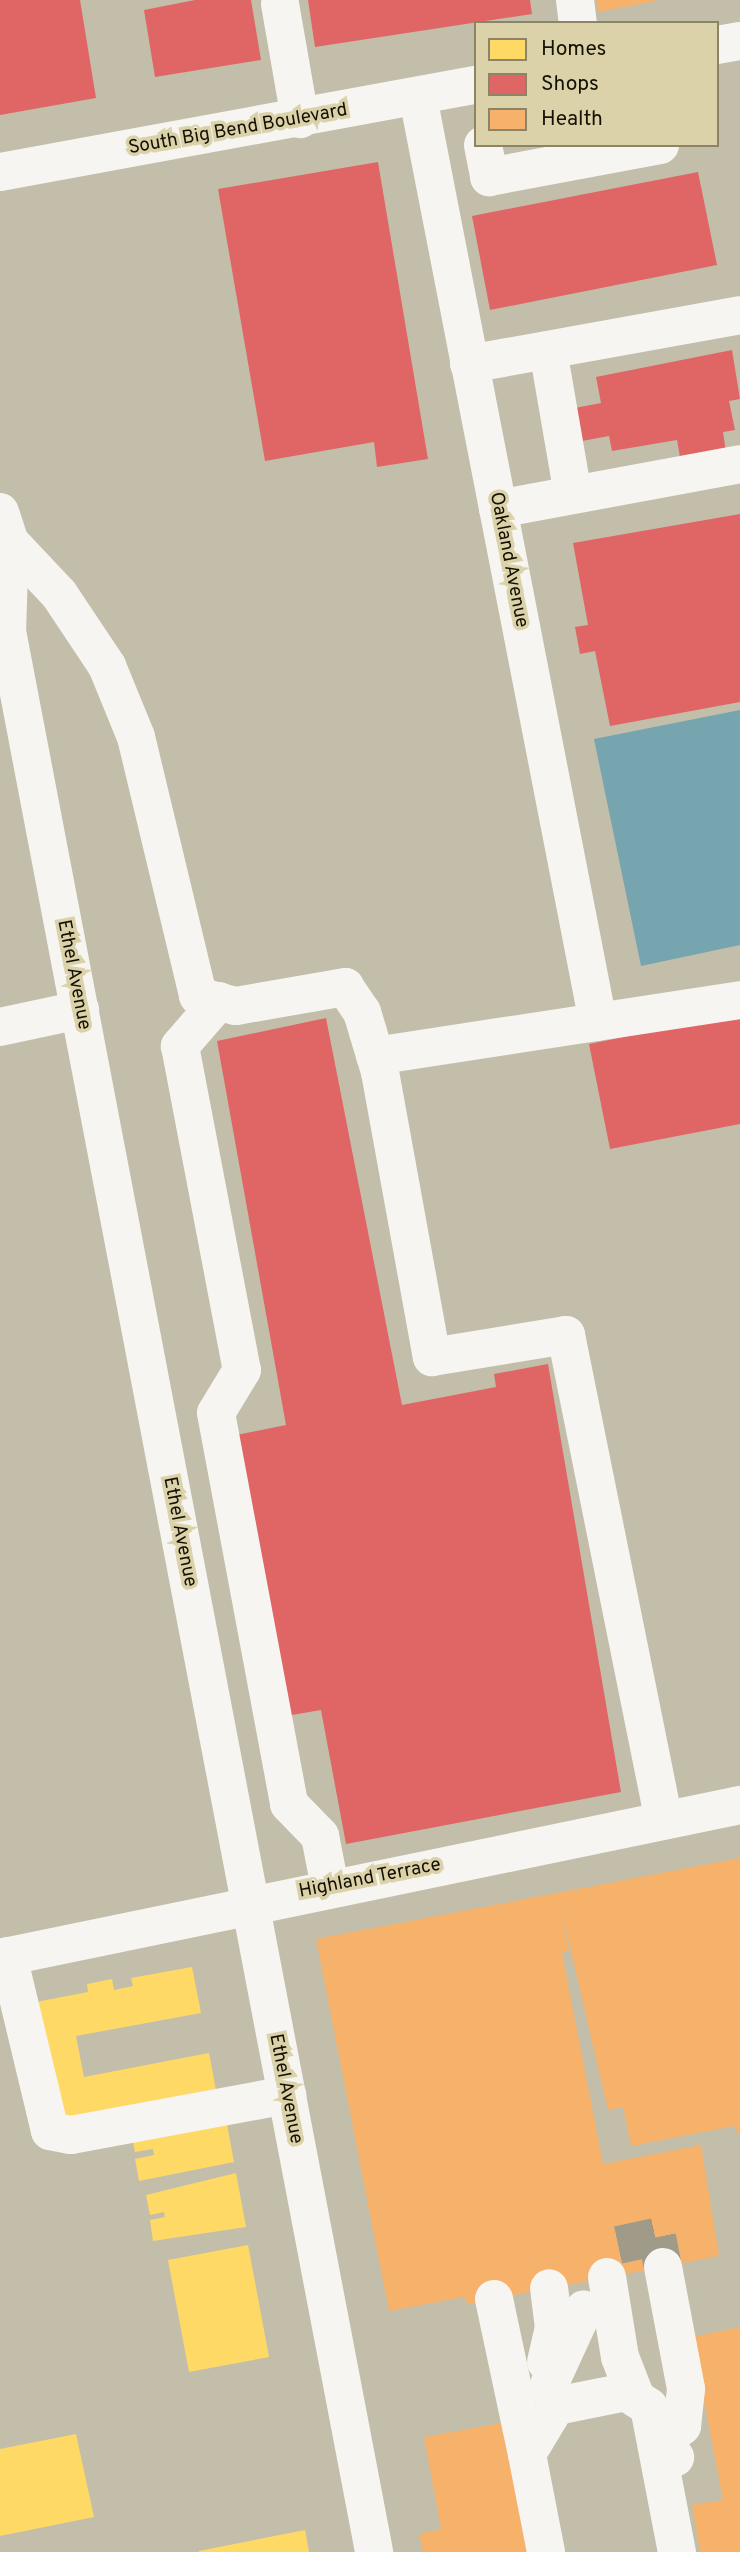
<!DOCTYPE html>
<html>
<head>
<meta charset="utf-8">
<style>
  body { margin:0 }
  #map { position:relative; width:740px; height:2552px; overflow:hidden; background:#c3bea9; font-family:Overpass,sans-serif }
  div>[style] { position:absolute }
  .homes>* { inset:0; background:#ffd966 }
  .shops>* { inset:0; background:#e06666 }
  .health>* { inset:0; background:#f6b26b }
  .public>* { inset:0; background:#76a5af }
  .minor-tunnel>* { height:38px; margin-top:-19px; transform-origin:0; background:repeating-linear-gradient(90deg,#a09b88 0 38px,transparent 0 57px) }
  .minor>* { height:38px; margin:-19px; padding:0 19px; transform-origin:19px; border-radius:19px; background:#f6f5f2 }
  .major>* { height:38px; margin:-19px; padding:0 19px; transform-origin:19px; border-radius:19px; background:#f6f5f2 }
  span { translate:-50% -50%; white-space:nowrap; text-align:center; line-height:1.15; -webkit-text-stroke:7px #dbd2aa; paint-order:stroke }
  .street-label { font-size:19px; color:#141003 }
  .legend { position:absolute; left:474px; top:21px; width:245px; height:126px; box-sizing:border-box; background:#dbd2aa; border:2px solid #8b8467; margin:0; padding:9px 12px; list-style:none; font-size:21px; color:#141003 }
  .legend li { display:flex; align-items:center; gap:14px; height:35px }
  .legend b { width:35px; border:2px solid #8b8467 }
</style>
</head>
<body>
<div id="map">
  <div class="homes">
    <div style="clip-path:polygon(192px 1967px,201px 2013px,76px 2036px,84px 2077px,209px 2053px,219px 2106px,59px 2124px,36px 2002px,88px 1992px,87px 1984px,112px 1979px,114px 1990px,133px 1986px,131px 1978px)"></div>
    <div style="clip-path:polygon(225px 2114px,234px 2162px,139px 2181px,135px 2159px,154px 2155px,153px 2149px,135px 2152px,131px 2132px)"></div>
    <div style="clip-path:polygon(236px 2173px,246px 2227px,153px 2241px,150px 2220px,165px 2217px,164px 2212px,150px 2215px,146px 2195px)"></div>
    <div style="clip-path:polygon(248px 2245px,269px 2357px,189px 2372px,168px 2260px)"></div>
    <div style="clip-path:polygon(76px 2434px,94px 2517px,0 2536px,0 2449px)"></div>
    <div style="clip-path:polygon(305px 2530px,309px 2552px,199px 2552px,199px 2551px)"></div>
  </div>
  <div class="shops">
    <div style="clip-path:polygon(0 0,80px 0,96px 98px,0 115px)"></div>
    <div style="clip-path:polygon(251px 0,261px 60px,155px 77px,144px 10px,195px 0)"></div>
    <div style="clip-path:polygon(308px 0,530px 0,532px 14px,315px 47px)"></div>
    <div style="clip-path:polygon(378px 162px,428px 459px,377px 467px,374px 442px,265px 461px,218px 189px)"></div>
    <div style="clip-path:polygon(698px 172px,717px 265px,490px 310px,472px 216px)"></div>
    <div style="clip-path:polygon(732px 350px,740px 399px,729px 401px,735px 430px,723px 432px,726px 452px,681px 463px,677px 440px,612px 451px,609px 436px,582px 441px,575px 408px,601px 403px,596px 377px)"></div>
    <div style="clip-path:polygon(740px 514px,740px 702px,610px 726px,595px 651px,580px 654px,575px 627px,588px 625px,573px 543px)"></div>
    <div style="clip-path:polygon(740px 1014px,740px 1124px,610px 1149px,589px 1044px)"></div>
    <div style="clip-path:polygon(326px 1018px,402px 1405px,496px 1387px,494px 1374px,548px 1364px,621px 1792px,346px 1844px,321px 1710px,286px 1716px,232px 1436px,286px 1425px,217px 1041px)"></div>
  </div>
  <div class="health">
    <div style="clip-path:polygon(596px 0,656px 0,656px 1px,598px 12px)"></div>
    <div style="clip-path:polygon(740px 1858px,740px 2136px,734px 2126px,631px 2146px,623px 2107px,608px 2110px,561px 1908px,569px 1951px,562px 1953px,603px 2164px,701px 2145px,719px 2256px,468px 2304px,464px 2297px,389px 2311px,316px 1939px)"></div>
    <div style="clip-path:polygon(740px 2327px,740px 2552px,700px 2552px,692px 2505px,723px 2500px,692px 2337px)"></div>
    <div style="clip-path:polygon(513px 2421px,537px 2552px,423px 2552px,419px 2534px,441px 2529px,424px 2437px)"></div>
  </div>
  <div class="public">
    <div style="clip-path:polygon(740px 710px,740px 945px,641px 966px,594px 739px)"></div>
  </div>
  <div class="minor-tunnel">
    <div style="left:618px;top:2245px;width:40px;rotate:-12deg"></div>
    <div style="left:657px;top:2237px;width:31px;rotate:79deg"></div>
  </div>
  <div class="minor">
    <div style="left:575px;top:0;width:23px;rotate:83deg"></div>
    <div style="left:280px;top:4px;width:117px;rotate:80.1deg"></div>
    <div style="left:418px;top:97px;width:942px;rotate:78.99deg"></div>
    <div style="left:483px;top:145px;width:33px;rotate:79deg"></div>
    <div style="left:489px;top:177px;width:174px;rotate:-10.6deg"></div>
    <div style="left:548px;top:350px;width:146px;rotate:80.2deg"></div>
    <div style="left:469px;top:364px;width:275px;rotate:-10.2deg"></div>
    <div style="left:498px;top:509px;width:246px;rotate:-10.5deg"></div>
    <div style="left:0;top:512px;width:32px;rotate:72deg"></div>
    <div style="left:10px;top:542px;width:89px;rotate:91.9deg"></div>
    <div style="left:7px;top:631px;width:1956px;rotate:79.18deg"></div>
    <div style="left:10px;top:542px;width:71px;rotate:46.7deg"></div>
    <div style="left:59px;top:594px;width:87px;rotate:56.3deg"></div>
    <div style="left:107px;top:666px;width:77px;rotate:67.8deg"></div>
    <div style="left:136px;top:737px;width:266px;rotate:76.5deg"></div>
    <div style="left:198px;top:996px;width:39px;rotate:15deg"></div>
    <div style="left:236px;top:1006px;width:111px;rotate:-9.9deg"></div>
    <div style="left:345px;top:987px;width:30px;rotate:56deg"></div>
    <div style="left:362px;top:1012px;width:63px;rotate:73.3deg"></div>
    <div style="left:380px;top:1072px;width:290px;rotate:79.7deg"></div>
    <div style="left:432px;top:1357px;width:136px;rotate:-9.3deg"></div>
    <div style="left:566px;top:1335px;width:495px;rotate:78.6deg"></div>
    <div style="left:219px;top:1001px;width:60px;rotate:130.9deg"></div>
    <div style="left:180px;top:1046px;width:330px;rotate:79.2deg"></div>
    <div style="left:242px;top:1370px;width:50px;rotate:121.2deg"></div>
    <div style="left:216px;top:1413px;width:398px;rotate:79.4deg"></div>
    <div style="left:289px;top:1804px;width:45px;rotate:45.9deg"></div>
    <div style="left:320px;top:1836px;width:52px;rotate:78.9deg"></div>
    <div style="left:0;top:1027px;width:82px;rotate:-12deg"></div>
    <div style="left:375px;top:1056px;width:369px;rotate:-8.7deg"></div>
    <div style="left:8px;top:1956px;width:180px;rotate:76.5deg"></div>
    <div style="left:50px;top:2131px;width:21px;rotate:11deg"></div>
    <div style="left:71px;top:2135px;width:220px;rotate:-10.5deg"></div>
    <div style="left:0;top:1958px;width:756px;rotate:-11.68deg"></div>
    <div style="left:663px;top:2267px;width:124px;rotate:79.3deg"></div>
    <div style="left:686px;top:2389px;width:37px;rotate:96deg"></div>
    <div style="left:682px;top:2426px;width:31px;rotate:143deg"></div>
    <div style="left:657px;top:2445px;width:22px;rotate:34deg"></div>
    <div style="left:607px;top:2277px;width:81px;rotate:80.8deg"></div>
    <div style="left:620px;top:2357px;width:44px;rotate:68.7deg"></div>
    <div style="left:494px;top:2299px;width:158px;rotate:78deg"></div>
    <div style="left:546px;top:2362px;width:35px;rotate:-77deg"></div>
    <div style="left:554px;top:2328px;width:40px;rotate:-97.1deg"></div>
    <div style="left:556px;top:2406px;width:24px;rotate:-105deg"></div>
    <div style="left:550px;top:2383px;width:81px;rotate:-65.3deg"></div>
    <div style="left:546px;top:2552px;width:100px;rotate:-101deg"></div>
    <div style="left:527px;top:2454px;width:56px;rotate:-58.9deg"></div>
    <div style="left:556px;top:2406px;width:71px;rotate:-11.3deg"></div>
    <div style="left:626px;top:2392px;width:27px;rotate:33deg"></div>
    <div style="left:649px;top:2407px;width:148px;rotate:79.1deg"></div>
  </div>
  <div class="major">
    <div style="left:717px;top:45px;width:23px;rotate:-10deg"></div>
    <div style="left:0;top:172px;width:484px;rotate:-10.4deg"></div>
  </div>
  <div class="street-label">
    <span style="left:238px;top:130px;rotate:-10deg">South Big Bend Boulevard</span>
    <span style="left:508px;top:560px;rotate:79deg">Oakland Avenue</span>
    <span style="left:73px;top:975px;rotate:79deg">Ethel Avenue</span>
    <span style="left:179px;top:1532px;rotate:79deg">Ethel Avenue</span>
    <span style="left:370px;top:1879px;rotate:-11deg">Highland Terrace</span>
    <span style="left:285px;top:2089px;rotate:79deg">Ethel Avenue</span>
  </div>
  <ul class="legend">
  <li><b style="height:19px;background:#ffd966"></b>Homes</li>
  <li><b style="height:19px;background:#e06666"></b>Shops</li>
  <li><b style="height:19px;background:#f6b26b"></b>Health</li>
  </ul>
</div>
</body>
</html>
